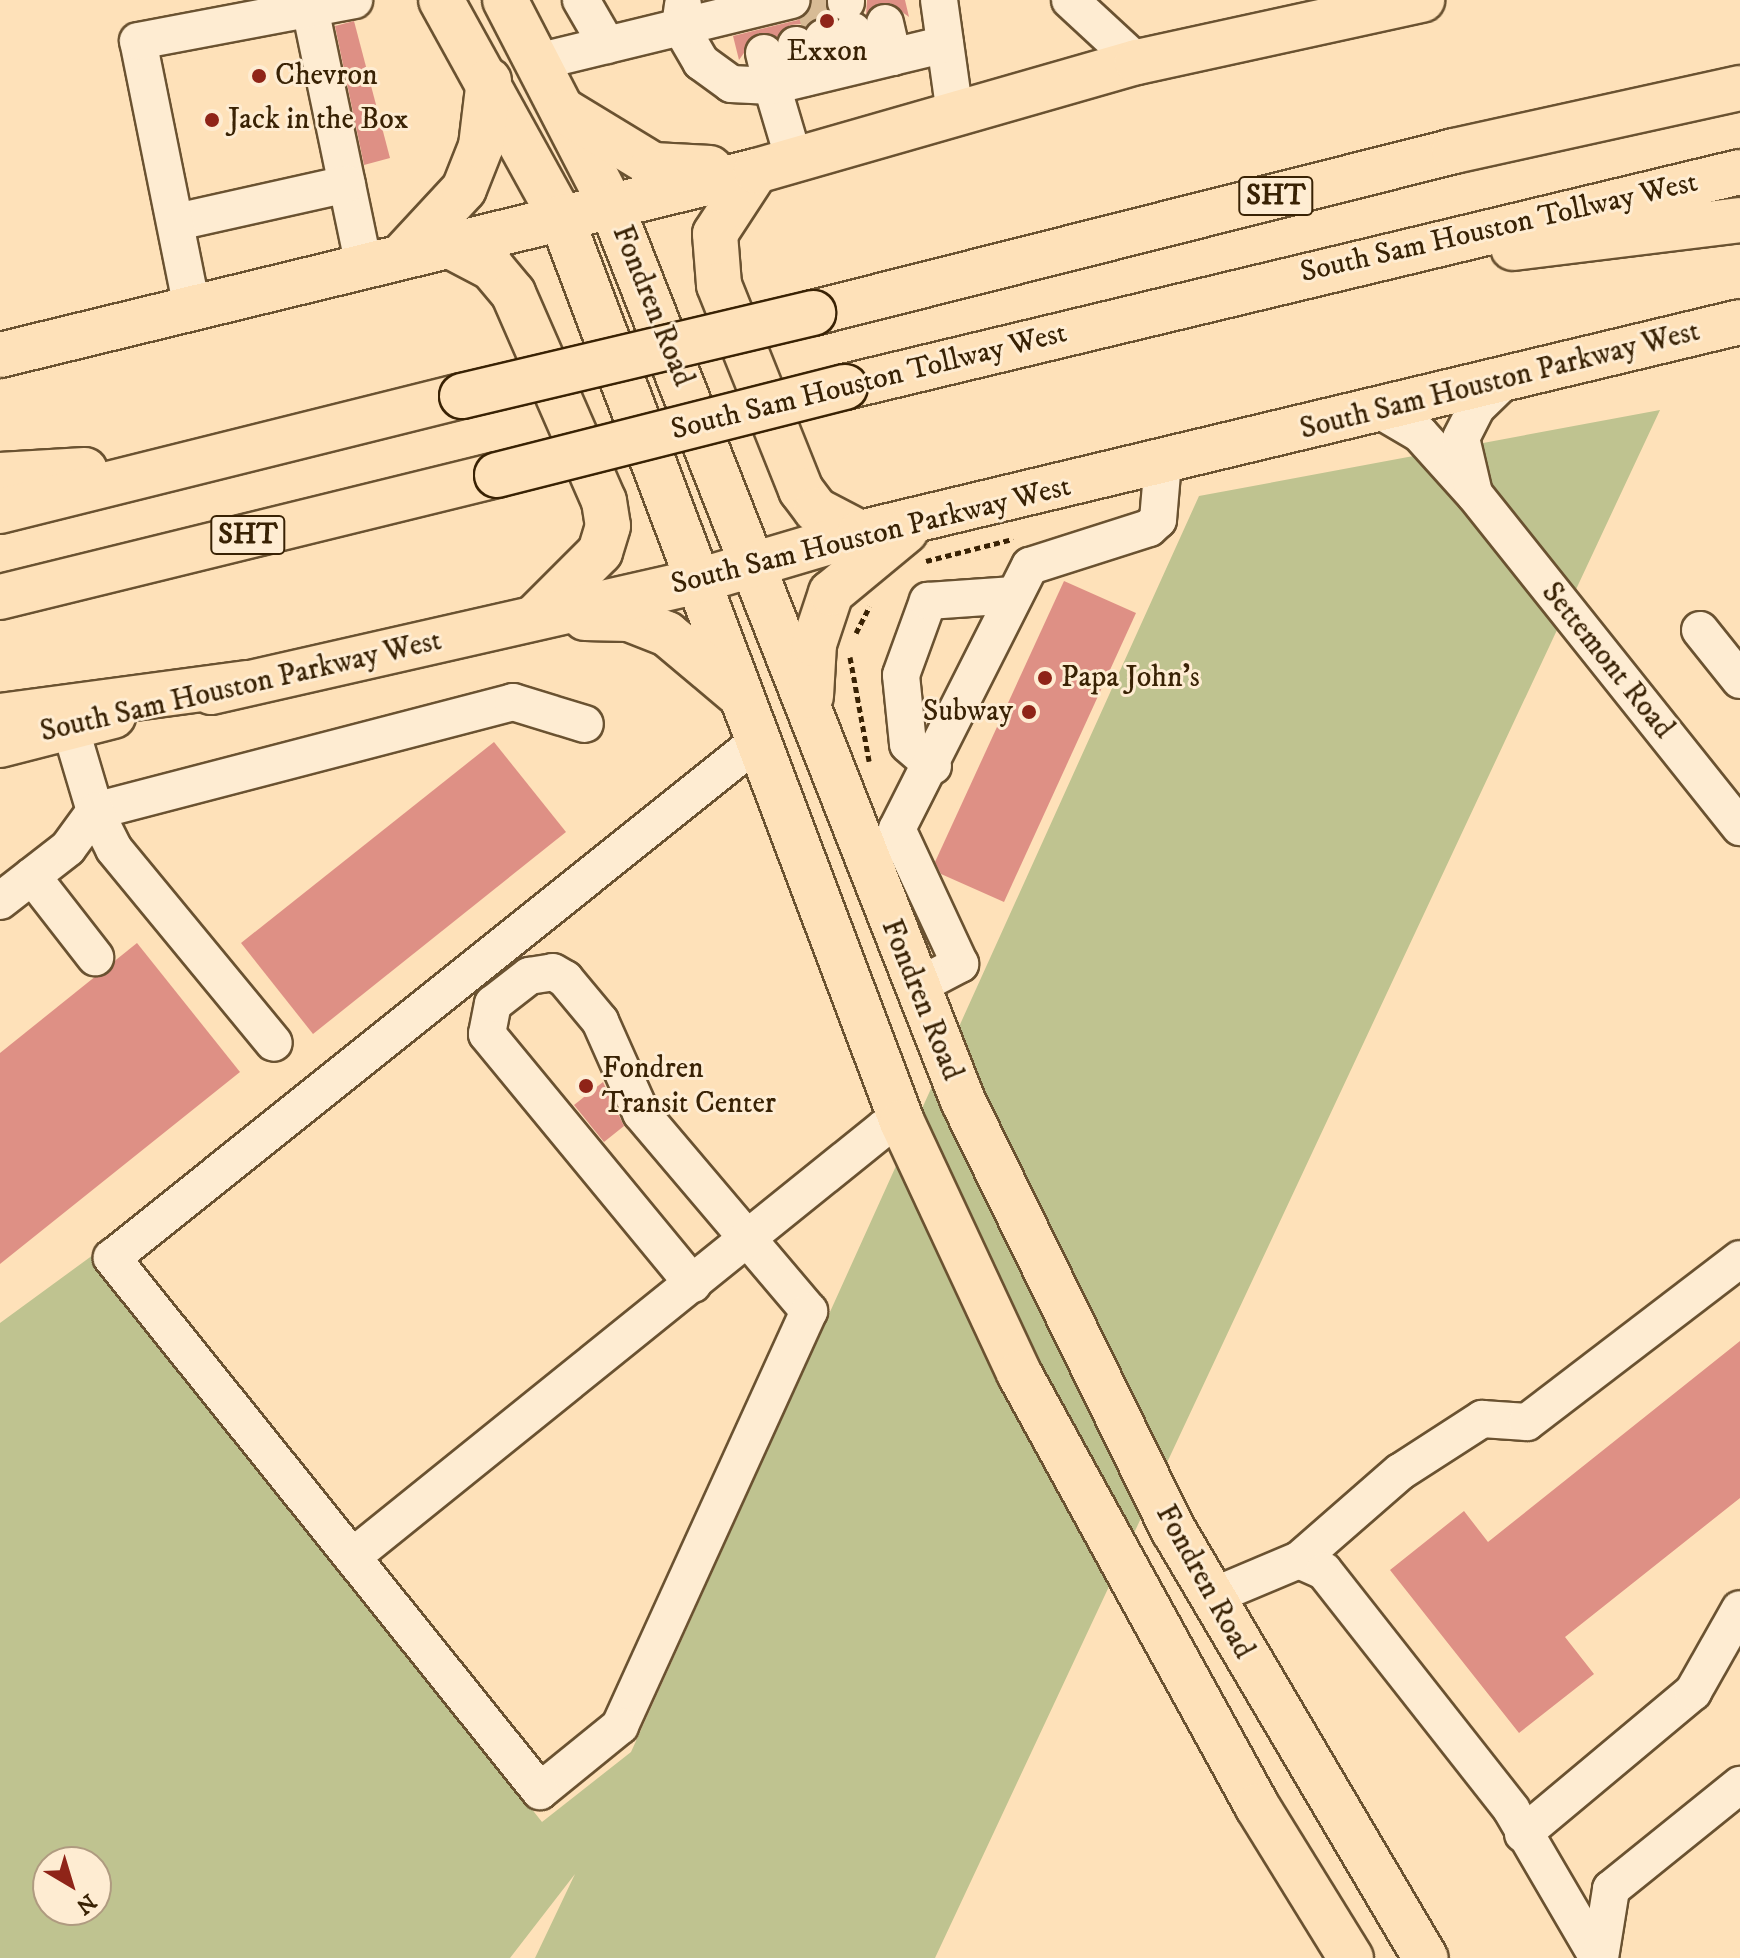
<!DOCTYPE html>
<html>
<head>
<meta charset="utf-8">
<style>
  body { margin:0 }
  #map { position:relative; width:1740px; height:1958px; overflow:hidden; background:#fee1b9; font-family:"IM FELL DW Pica",serif }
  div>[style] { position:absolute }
  .green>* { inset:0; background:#bfc390 }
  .building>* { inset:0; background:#de9085 }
  .minor-tunnel>* { height:36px; margin-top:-18px; transform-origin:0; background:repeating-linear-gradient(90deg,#d7bb95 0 36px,transparent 0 54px) }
  .path>* { height:5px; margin-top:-2.5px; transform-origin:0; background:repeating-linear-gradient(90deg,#392204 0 6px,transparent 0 10px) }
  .roads { filter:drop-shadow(2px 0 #6a5231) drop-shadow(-2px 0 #6a5231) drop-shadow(0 2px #6a5231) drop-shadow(0 -2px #6a5231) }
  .minor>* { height:36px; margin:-18px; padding:0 18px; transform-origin:18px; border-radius:18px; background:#feecd2 }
  .major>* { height:44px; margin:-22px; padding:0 22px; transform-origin:22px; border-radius:22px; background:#fee1b9 }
  .highway>* { height:44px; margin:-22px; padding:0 22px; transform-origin:22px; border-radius:22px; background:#fee1b9 }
  .bridges { filter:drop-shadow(2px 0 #392204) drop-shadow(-2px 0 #392204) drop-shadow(0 2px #392204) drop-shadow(0 -2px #392204) }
  .highway-bridge>* { height:44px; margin:-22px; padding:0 22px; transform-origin:22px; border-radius:22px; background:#fee1b9 }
  .dots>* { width:22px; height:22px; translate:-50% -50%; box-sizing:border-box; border:4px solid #feecd2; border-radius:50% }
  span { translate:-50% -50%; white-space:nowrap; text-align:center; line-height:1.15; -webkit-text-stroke:6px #feecd2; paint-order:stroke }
  .shield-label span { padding:2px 6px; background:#feecd2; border:2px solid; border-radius:6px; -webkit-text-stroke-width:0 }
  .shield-label { font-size:28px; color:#392204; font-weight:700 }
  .poi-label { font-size:30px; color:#392204 }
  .left { translate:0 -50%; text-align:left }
  .right { translate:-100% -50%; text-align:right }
  .street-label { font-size:30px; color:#392204 }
  .north { position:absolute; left:32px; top:1846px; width:80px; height:80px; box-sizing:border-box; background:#feecd2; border:2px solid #af9b80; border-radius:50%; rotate:142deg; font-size:22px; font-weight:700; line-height:32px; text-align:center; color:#392204 }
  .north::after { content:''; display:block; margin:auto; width:28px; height:36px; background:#8f2418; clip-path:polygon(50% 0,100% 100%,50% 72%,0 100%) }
</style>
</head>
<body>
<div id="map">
  <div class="green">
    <div style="clip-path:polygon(evenodd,1660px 410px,935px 1958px,535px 1958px,575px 1874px,510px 1958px,0 1958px,0 1323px,93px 1255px,542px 1822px,631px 1752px,1199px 496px,1660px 410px,48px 1862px,96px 1862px,96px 1910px,48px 1910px,48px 1862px)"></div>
  </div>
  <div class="building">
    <div style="clip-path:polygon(812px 0,824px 0,835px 21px,790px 25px,777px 37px,758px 33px,739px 60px,733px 36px,798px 20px)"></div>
    <div style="clip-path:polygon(867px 0,905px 0,909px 17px,890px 3px,866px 15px)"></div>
    <div style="clip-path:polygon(354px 21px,390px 158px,364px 165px,335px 26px)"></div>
    <div style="clip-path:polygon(1064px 581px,1136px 613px,1004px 902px,941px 874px,935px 862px)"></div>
    <div style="clip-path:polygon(494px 742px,566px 832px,313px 1034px,241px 943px)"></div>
    <div style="clip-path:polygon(137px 943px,240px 1072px,0 1264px,0 1053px)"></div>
    <div style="clip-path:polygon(603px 1082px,624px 1126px,604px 1142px,574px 1105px)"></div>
    <div style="clip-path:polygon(1740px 1341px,1740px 1498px,1565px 1637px,1594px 1674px,1519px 1733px,1390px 1570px,1464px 1511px,1488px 1542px)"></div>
  </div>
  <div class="minor-tunnel">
    <div style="left:813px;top:0;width:39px;rotate:75deg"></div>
  </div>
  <div class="path">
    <div style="left:926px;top:561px;width:90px;rotate:-14.2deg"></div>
    <div style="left:856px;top:633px;width:30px;rotate:-63deg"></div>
    <div style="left:850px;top:657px;width:106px;rotate:79.6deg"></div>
  </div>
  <div class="roads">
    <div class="minor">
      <div style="left:581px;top:0;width:52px;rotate:60deg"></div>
      <div style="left:846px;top:0;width:2px;rotate:90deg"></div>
      <div style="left:939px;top:0;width:115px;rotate:82deg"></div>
      <div style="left:1070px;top:0;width:91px;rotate:42.8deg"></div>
      <div style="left:683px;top:5px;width:21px;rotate:98deg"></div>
      <div style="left:680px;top:26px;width:42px;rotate:59.7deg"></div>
      <div style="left:701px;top:62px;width:37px;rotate:36deg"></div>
      <div style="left:731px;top:84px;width:41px;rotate:2.8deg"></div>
      <div style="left:772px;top:86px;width:77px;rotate:73.4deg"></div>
      <div style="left:310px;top:8px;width:264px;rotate:78.2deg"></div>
      <div style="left:885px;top:23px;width:35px;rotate:77deg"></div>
      <div style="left:853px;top:31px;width:34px;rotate:73deg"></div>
      <div style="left:823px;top:38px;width:34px;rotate:75deg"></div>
      <div style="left:796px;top:45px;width:34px;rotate:73deg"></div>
      <div style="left:764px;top:53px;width:34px;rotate:76deg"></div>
      <div style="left:772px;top:86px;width:178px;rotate:-13.6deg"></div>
      <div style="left:537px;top:62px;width:262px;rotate:-13.7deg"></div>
      <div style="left:177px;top:222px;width:174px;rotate:-12.6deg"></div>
      <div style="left:192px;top:308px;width:272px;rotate:-101.4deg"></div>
      <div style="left:138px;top:41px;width:220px;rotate:-10.7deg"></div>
      <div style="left:1381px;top:411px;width:45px;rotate:30.5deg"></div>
      <div style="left:1420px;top:434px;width:82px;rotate:48deg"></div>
      <div style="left:1475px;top:495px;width:425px;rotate:51.4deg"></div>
      <div style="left:1473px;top:489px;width:52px;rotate:-103.2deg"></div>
      <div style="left:1461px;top:438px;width:35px;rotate:-63deg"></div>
      <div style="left:1477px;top:407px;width:39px;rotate:-44deg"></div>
      <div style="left:1700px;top:630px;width:64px;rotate:51.3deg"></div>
      <div style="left:70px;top:727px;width:88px;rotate:73.4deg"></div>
      <div style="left:95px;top:811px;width:432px;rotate:-14.6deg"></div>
      <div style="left:513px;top:702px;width:75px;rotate:17deg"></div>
      <div style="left:933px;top:766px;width:33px;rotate:-139deg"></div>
      <div style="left:908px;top:744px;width:69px;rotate:-95.8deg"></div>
      <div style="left:901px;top:675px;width:79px;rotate:-70deg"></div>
      <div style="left:928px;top:601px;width:86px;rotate:-4deg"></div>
      <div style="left:32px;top:876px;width:103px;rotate:52.1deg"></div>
      <div style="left:0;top:901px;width:86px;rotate:-37.9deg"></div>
      <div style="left:68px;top:848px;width:46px;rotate:-53.9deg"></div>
      <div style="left:95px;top:811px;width:42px;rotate:63.4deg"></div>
      <div style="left:114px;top:849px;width:251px;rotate:50.5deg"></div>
      <div style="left:916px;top:987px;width:50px;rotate:-27.6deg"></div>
      <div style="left:960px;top:964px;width:149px;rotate:-115deg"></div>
      <div style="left:897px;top:829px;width:295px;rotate:-63.2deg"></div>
      <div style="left:1030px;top:566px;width:125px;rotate:-17.7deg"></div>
      <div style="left:1149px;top:528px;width:12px;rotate:-42deg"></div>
      <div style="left:1158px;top:520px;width:58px;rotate:-85.1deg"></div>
      <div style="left:693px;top:1284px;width:324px;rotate:-129.5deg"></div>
      <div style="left:487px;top:1034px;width:31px;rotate:-79deg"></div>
      <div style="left:493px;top:1004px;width:46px;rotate:-37.9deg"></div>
      <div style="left:529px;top:976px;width:24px;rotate:-9deg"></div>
      <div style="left:553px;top:972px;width:14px;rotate:30deg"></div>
      <div style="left:565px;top:979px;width:55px;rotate:50.2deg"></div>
      <div style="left:600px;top:1021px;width:101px;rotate:66deg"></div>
      <div style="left:641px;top:1113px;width:260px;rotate:49.7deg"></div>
      <div style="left:809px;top:1311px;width:456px;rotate:114.5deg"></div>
      <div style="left:620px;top:1726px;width:103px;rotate:140.9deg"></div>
      <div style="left:540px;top:1791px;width:684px;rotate:-128.76deg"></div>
      <div style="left:112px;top:1258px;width:827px;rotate:-38.67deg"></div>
      <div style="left:352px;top:1557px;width:683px;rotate:-38.88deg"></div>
      <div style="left:884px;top:1128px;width:19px;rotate:-18deg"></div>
      <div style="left:1299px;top:1560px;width:134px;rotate:-41.1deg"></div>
      <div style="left:1400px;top:1472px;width:98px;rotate:-32.9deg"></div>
      <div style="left:1482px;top:1419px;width:45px;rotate:3.8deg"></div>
      <div style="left:1527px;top:1422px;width:268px;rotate:-37.4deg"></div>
      <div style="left:1211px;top:1597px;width:95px;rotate:-22.8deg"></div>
      <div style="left:1299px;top:1560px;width:27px;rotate:24deg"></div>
      <div style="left:1324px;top:1571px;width:303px;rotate:51.8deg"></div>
      <div style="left:1511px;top:1809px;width:173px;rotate:59.7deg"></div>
      <div style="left:1523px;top:1834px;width:222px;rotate:-39.9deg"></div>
      <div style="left:1693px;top:1692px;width:95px;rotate:-60.5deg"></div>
      <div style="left:1600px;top:1958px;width:70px;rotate:-80.9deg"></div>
      <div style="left:1611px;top:1889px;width:166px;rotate:-38.9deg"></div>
    </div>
    <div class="major">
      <div style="left:441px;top:0;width:248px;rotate:61.1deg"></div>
      <div style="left:561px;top:217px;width:967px;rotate:69.35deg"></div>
      <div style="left:902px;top:1122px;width:277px;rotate:65deg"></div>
      <div style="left:1019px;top:1373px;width:494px;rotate:61.2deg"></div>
      <div style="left:1257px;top:1806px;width:179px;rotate:58.3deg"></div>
      <div style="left:505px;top:0;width:231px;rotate:62.7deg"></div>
      <div style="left:611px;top:205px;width:963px;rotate:68.55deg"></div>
      <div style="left:963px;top:1101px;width:479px;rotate:63.9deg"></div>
      <div style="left:1174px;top:1531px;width:496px;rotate:59.5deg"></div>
      <div style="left:566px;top:112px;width:102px;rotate:31.3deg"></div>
      <div style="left:653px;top:165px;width:57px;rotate:3deg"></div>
      <div style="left:756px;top:171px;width:75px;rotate:123.1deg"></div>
      <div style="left:715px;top:234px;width:51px;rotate:85.5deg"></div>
      <div style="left:719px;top:285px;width:221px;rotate:68.2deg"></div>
      <div style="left:801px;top:490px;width:25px;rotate:53deg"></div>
      <div style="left:816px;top:510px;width:50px;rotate:27.6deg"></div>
      <div style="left:448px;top:245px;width:50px;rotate:27.6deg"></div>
      <div style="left:492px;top:268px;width:33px;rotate:50deg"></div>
      <div style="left:513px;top:293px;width:227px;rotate:66.4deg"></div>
      <div style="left:604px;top:501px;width:25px;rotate:81deg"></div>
      <div style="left:608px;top:526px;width:27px;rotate:107deg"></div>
      <div style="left:600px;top:552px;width:93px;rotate:135deg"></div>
      <div style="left:402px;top:256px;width:91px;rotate:-47.2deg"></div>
      <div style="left:464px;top:189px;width:46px;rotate:-68.4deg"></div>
      <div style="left:481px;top:146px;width:66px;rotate:-83.1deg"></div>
      <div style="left:0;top:355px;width:778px;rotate:-13.68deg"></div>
      <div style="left:756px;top:171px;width:396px;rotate:-16deg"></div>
      <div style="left:1137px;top:62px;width:292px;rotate:-12.3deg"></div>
      <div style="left:585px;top:618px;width:44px;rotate:1.3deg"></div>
      <div style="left:629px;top:619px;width:41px;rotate:21.5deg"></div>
      <div style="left:667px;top:634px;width:90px;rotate:40deg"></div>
      <div style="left:211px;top:692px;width:499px;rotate:-12.8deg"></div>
      <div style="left:698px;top:581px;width:169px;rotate:-16.5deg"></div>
      <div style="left:860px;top:533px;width:905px;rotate:-13.48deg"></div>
      <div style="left:811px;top:696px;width:52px;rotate:-86.7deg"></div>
      <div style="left:814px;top:644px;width:54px;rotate:-71.6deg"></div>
      <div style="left:831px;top:593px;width:97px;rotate:-39.6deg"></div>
      <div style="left:0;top:745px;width:117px;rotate:-14.4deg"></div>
    </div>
    <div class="highway">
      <div style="left:1513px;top:248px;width:229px;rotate:-7deg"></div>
      <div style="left:813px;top:313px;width:661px;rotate:-14.18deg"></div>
      <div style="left:1454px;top:151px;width:293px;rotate:-12.4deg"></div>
      <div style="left:845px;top:387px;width:920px;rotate:-13.51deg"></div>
      <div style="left:0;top:475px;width:85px;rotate:-3.4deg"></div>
      <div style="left:0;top:511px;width:476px;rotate:-14deg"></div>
      <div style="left:0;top:597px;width:512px;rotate:-13.79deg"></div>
      <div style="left:0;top:716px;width:249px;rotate:-7.6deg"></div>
    </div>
  </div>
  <div class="bridges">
    <div class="highway-bridge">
      <div style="left:462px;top:396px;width:361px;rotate:-13.3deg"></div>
      <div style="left:497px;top:475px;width:359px;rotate:-14.2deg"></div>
    </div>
  </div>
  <div class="dots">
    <div style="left:827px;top:21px;background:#8f2418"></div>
    <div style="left:259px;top:76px;background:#8f2418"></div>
    <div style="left:212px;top:120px;background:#8f2418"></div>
    <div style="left:1045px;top:678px;background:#8f2418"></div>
    <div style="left:1029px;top:712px;background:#8f2418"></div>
    <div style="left:586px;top:1086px;background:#8f2418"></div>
  </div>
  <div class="shield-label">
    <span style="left:1276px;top:196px">SHT</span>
    <span style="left:248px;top:535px">SHT</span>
  </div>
  <div class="poi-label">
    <span style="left:827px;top:52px">Exxon</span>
    <span class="left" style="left:275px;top:76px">Chevron</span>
    <span class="left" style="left:228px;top:120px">Jack in the Box</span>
    <span class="left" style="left:1061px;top:678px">Papa John's</span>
    <span class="right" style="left:1013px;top:712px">Subway</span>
    <span class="left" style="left:602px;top:1086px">Fondren<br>Transit Center</span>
  </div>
  <div class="street-label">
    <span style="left:1499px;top:228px;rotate:-13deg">South Sam Houston Tollway West</span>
    <span style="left:652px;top:306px;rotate:68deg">Fondren Road</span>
    <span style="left:1500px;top:381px;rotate:-14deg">South Sam Houston Parkway West</span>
    <span style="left:869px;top:382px;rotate:-14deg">South Sam Houston Tollway West</span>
    <span style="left:871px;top:536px;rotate:-14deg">South Sam Houston Parkway West</span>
    <span style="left:1607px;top:661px;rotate:51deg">Settemont Road</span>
    <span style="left:241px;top:687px;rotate:-13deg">South Sam Houston Parkway West</span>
    <span style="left:921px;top:1000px;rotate:68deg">Fondren Road</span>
    <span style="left:1204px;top:1582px;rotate:61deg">Fondren Road</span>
  </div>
  <div class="north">N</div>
</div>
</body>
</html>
